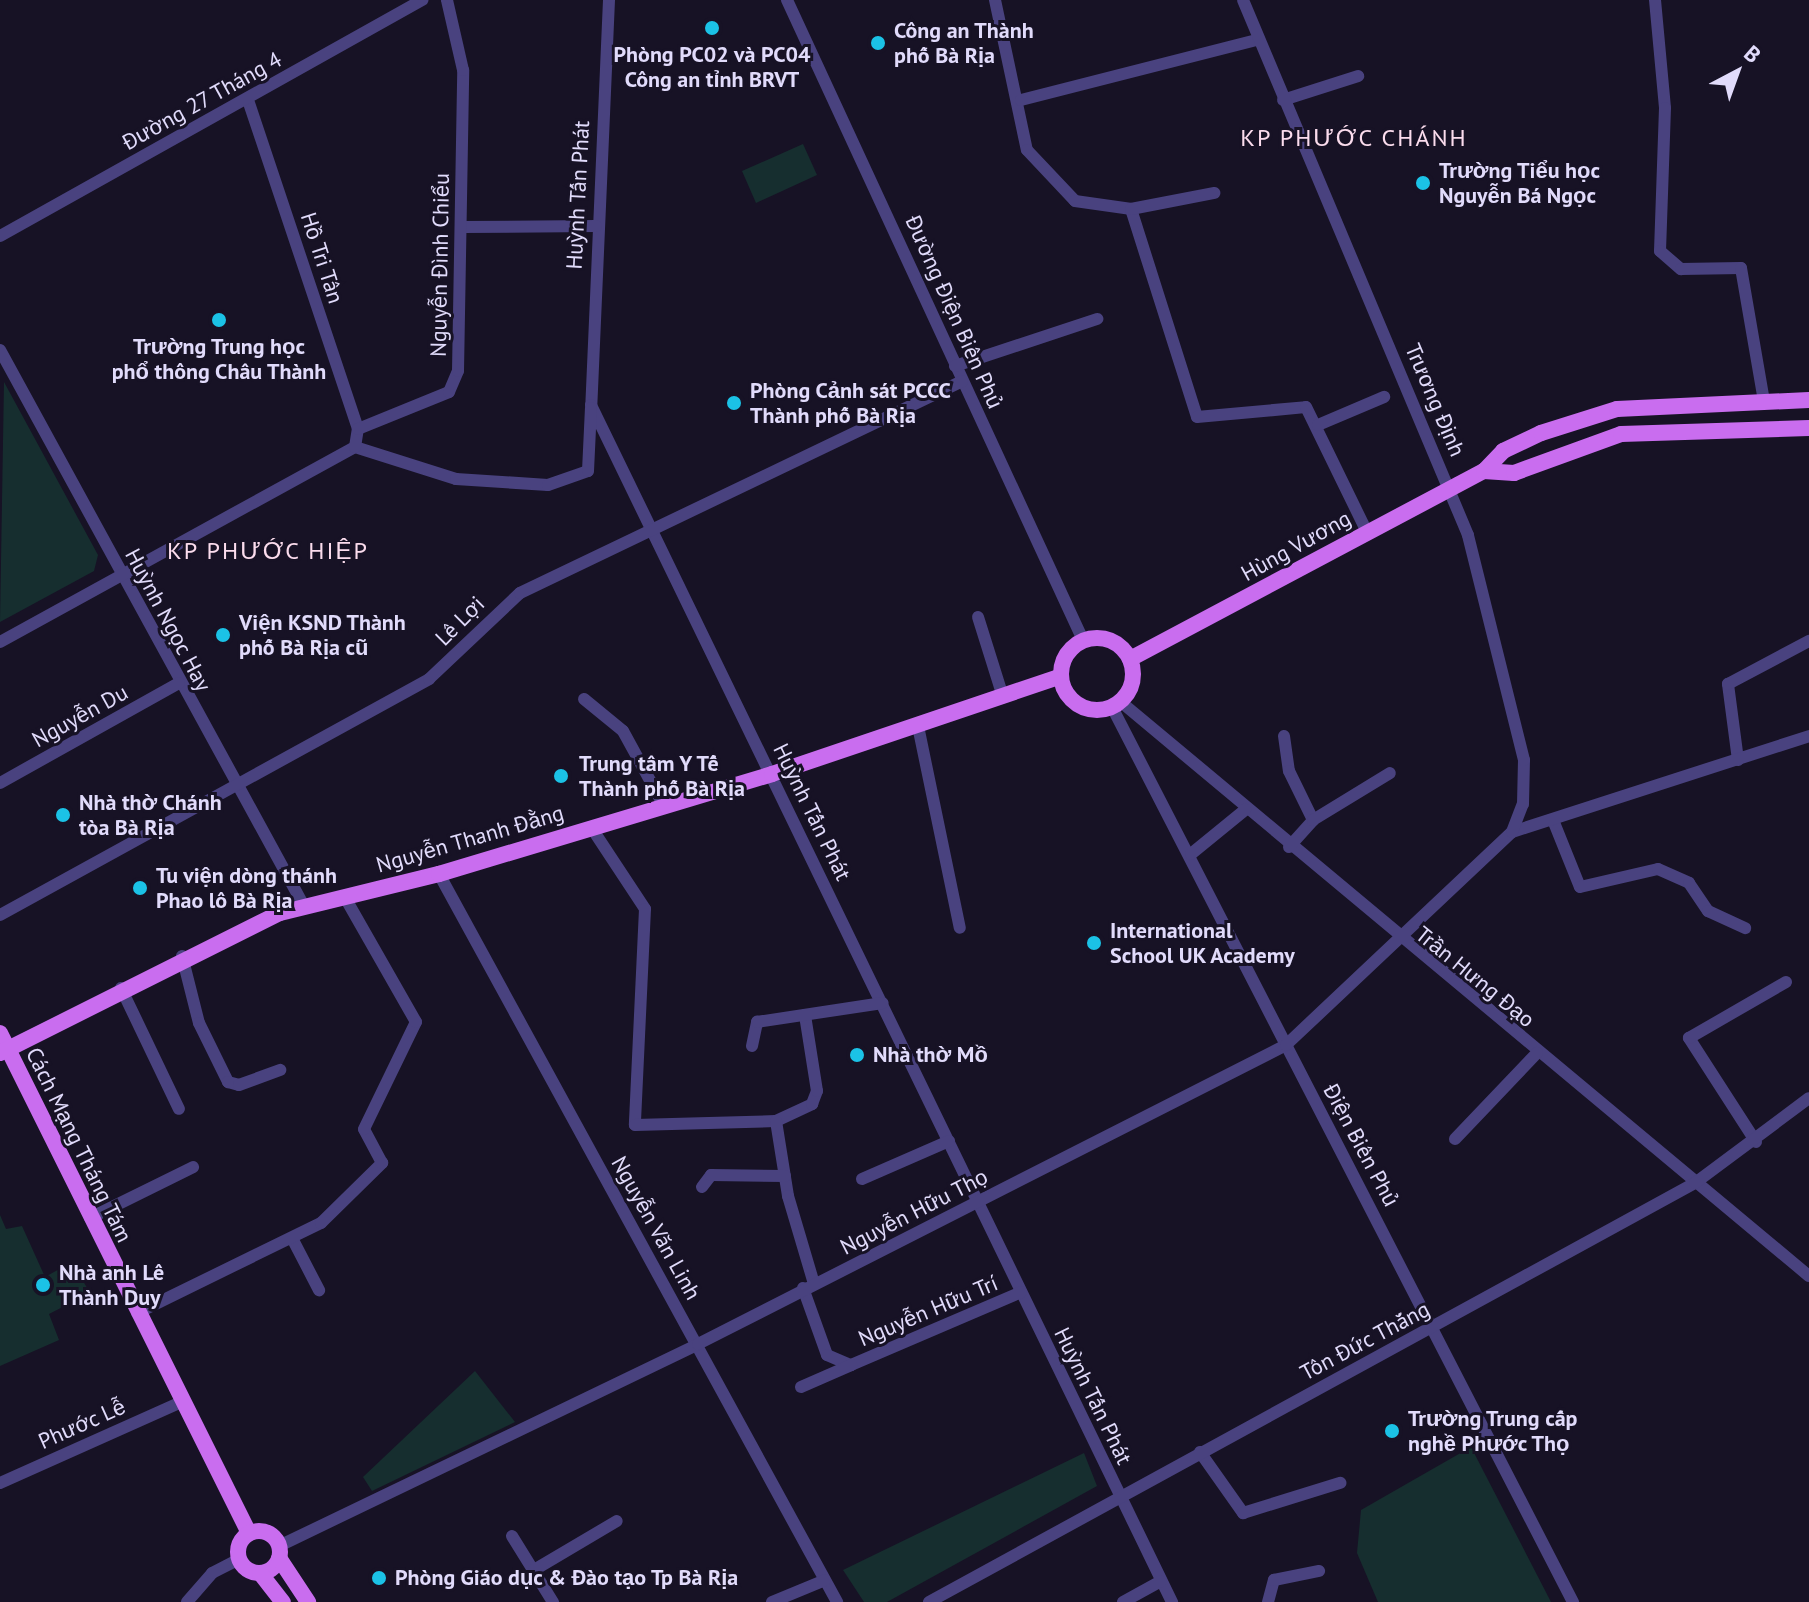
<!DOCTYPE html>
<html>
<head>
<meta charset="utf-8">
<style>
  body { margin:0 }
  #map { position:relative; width:1809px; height:1602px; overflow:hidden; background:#171225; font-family:"PT Sans",sans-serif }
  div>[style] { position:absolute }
  .green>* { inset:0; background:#162e2f }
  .minor>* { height:12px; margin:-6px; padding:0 6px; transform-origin:6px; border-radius:6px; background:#49427f }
  .major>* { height:16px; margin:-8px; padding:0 8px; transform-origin:8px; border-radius:8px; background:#c96def }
  .major>.ring { margin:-8px; padding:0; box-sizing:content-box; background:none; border:16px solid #c96def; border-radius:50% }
  .dots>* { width:22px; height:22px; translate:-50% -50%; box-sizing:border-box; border:4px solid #171225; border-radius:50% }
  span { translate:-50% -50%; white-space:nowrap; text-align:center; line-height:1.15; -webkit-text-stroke:6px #171225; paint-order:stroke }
  .poi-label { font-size:22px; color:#e1dbfb; font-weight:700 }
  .left { translate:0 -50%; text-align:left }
  .street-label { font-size:22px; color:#e1dbfb }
  .neighbourhood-label { font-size:24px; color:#fbdced; letter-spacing:2px }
  .north { position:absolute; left:1697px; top:32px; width:80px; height:80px; -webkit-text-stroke:6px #171225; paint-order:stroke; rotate:41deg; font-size:22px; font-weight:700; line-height:32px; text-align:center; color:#e1dbfb }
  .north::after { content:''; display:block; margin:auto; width:28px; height:36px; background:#e1dbfb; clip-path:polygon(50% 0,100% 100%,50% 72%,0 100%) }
</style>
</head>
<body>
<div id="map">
  <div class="green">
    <div style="clip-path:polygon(803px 144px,817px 175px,756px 203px,742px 171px)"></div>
    <div style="clip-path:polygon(4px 382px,98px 555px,94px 571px,0 622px)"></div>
    <div style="clip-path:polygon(0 1215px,6px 1229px,22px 1226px,45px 1277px,72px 1262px,90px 1293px,49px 1314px,59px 1340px,0 1366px)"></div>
    <div style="clip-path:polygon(475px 1371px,515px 1422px,372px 1491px,363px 1477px)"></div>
    <div style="clip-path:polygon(1471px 1447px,1551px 1602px,1378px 1602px,1357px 1553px,1361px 1510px)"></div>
    <div style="clip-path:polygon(1084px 1453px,1097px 1486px,887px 1602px,864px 1602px,843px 1570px)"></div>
  </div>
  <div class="minor">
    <div style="left:609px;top:0;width:405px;rotate:92.5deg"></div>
    <div style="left:591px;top:405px;width:1331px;rotate:64.11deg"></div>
    <div style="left:787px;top:0;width:705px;rotate:65.18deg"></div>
    <div style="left:995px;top:0;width:153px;rotate:78deg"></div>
    <div style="left:1027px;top:150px;width:70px;rotate:46.7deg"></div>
    <div style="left:1075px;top:201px;width:57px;rotate:8.1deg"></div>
    <div style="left:1131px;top:209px;width:218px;rotate:72.4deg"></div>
    <div style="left:1197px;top:417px;width:109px;rotate:-5.2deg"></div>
    <div style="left:1306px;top:407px;width:139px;rotate:64deg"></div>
    <div style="left:1655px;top:0;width:108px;rotate:84.7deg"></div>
    <div style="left:1665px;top:108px;width:143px;rotate:92deg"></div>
    <div style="left:1660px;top:251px;width:28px;rotate:41deg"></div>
    <div style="left:1681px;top:269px;width:60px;rotate:-1deg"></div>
    <div style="left:1741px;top:268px;width:135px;rotate:80.2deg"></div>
    <div style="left:248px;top:100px;width:347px;rotate:71.5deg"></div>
    <div style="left:1021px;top:100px;width:244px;rotate:-14.3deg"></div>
    <div style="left:1283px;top:100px;width:79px;rotate:-17.7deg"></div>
    <div style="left:1131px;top:209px;width:85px;rotate:-10.9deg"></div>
    <div style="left:462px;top:227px;width:134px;rotate:-0.4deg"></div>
    <div style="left:0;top:236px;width:484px;rotate:-29.2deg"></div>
    <div style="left:0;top:350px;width:634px;rotate:61.33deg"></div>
    <div style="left:955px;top:366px;width:150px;rotate:-18.3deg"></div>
    <div style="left:1318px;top:425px;width:72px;rotate:-23deg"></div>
    <div style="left:355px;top:447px;width:106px;rotate:17.6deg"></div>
    <div style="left:456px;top:479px;width:92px;rotate:3.7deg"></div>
    <div style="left:548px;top:485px;width:42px;rotate:-19.3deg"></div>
    <div style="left:588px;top:471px;width:63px;rotate:-87.3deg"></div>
    <div style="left:978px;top:617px;width:84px;rotate:72.6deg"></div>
    <div style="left:0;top:642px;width:405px;rotate:-28.8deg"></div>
    <div style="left:355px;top:447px;width:18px;rotate:-81deg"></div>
    <div style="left:358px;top:429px;width:98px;rotate:-22.1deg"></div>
    <div style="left:449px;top:392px;width:23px;rotate:-67deg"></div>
    <div style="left:458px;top:371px;width:301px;rotate:-89deg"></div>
    <div style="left:463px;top:70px;width:72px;rotate:-102.9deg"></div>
    <div style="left:584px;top:699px;width:50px;rotate:39.4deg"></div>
    <div style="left:623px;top:731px;width:85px;rotate:61.3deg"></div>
    <div style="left:1121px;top:702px;width:896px;rotate:39.84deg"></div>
    <div style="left:1112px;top:707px;width:1007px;rotate:62.75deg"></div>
    <div style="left:918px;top:726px;width:206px;rotate:78.3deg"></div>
    <div style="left:1284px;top:736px;width:35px;rotate:82deg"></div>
    <div style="left:1289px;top:771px;width:55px;rotate:63.9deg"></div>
    <div style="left:1738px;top:760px;width:77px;rotate:-97.5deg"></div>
    <div style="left:1728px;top:684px;width:92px;rotate:-28deg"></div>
    <div style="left:0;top:783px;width:205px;rotate:-29.2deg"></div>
    <div style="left:1553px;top:820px;width:72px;rotate:68.1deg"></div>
    <div style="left:1580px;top:887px;width:80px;rotate:-13deg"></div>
    <div style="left:1658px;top:869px;width:34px;rotate:24deg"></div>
    <div style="left:1689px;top:883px;width:34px;rotate:56deg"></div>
    <div style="left:1708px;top:911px;width:41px;rotate:24.7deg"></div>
    <div style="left:591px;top:827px;width:98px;rotate:56.6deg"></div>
    <div style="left:645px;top:909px;width:216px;rotate:92.7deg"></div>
    <div style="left:635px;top:1125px;width:141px;rotate:-1.6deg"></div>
    <div style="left:776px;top:1121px;width:40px;rotate:-25deg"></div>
    <div style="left:812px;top:1104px;width:14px;rotate:-69deg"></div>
    <div style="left:817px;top:1091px;width:77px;rotate:-99deg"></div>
    <div style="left:1512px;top:832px;width:312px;rotate:-17.9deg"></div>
    <div style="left:1289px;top:847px;width:36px;rotate:-48deg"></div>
    <div style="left:1313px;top:820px;width:90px;rotate:-31.4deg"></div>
    <div style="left:1191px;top:854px;width:70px;rotate:-39.2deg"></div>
    <div style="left:439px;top:874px;width:830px;rotate:61.33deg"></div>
    <div style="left:0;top:915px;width:490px;rotate:-28.8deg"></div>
    <div style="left:429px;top:679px;width:125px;rotate:-43.4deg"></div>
    <div style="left:520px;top:593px;width:490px;rotate:-25.6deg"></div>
    <div style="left:182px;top:956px;width:69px;rotate:75.8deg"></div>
    <div style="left:199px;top:1023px;width:66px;rotate:63.8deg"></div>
    <div style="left:228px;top:1082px;width:11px;rotate:15deg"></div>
    <div style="left:239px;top:1085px;width:44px;rotate:-20.1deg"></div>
    <div style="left:121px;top:988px;width:134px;rotate:64.4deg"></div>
    <div style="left:752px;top:1046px;width:25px;rotate:-78deg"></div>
    <div style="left:757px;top:1022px;width:127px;rotate:-8.6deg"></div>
    <div style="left:776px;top:1121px;width:76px;rotate:80.9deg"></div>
    <div style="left:788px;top:1196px;width:92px;rotate:73.5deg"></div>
    <div style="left:1455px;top:1139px;width:119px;rotate:-46.4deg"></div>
    <div style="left:1756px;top:1142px;width:124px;rotate:-122.8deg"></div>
    <div style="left:1689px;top:1038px;width:112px;rotate:-30deg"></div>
    <div style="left:862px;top:1179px;width:95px;rotate:-23.6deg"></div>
    <div style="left:702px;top:1187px;width:15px;rotate:-53deg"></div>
    <div style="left:711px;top:1175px;width:74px;rotate:0.8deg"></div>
    <div style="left:90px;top:1218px;width:115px;rotate:-26.3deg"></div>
    <div style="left:292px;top:1238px;width:59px;rotate:62.6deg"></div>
    <div style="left:803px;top:1288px;width:71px;rotate:70.3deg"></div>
    <div style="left:827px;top:1355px;width:26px;rotate:23deg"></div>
    <div style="left:851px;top:1365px;width:185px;rotate:-23.2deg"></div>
    <div style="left:137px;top:1313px;width:205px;rotate:-26.1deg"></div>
    <div style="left:321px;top:1223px;width:86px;rotate:-44.5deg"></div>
    <div style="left:382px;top:1163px;width:38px;rotate:-118deg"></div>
    <div style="left:364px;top:1129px;width:119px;rotate:-64.1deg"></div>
    <div style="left:416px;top:1022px;width:145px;rotate:-119.7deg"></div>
    <div style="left:801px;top:1387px;width:55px;rotate:-23.7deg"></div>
    <div style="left:1200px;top:1452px;width:75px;rotate:54.8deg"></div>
    <div style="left:1243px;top:1513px;width:102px;rotate:-17.2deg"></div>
    <div style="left:0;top:1483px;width:198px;rotate:-24.1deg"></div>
    <div style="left:512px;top:1536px;width:78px;rotate:58.2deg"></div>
    <div style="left:279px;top:1546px;width:465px;rotate:-25.7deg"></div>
    <div style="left:698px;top:1344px;width:660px;rotate:-26.95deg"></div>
    <div style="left:1286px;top:1045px;width:311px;rotate:-43.3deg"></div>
    <div style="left:1512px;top:832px;width:30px;rotate:-69deg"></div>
    <div style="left:1523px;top:804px;width:44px;rotate:-88.7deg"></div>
    <div style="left:1524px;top:760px;width:232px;rotate:-104deg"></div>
    <div style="left:1468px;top:535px;width:580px;rotate:-112.81deg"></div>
    <div style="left:534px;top:1570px;width:96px;rotate:-30.6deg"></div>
    <div style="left:187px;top:1602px;width:38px;rotate:-49deg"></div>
    <div style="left:212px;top:1573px;width:31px;rotate:-27deg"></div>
    <div style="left:772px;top:1602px;width:57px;rotate:-22.5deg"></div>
    <div style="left:929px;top:1602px;width:873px;rotate:-28.68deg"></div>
    <div style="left:1695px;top:1183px;width:142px;rotate:-36.7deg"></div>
    <div style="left:1123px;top:1602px;width:43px;rotate:-28.9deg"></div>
    <div style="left:1268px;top:1602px;width:23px;rotate:-75deg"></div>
    <div style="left:1274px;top:1580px;width:46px;rotate:-11.3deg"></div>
  </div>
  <div class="major">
    <div style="left:1484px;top:471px;width:30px;rotate:4deg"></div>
    <div style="left:1514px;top:473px;width:114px;rotate:-20deg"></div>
    <div style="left:1621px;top:434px;width:188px;rotate:-1.8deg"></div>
    <div class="ring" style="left:1061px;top:638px;width:56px;height:56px"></div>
    <div style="left:1130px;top:659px;width:401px;rotate:-28deg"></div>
    <div style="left:1484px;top:471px;width:28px;rotate:-46deg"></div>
    <div style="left:1503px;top:451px;width:42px;rotate:-25.3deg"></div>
    <div style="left:1541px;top:433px;width:80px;rotate:-17.5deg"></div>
    <div style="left:1617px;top:409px;width:192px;rotate:-2.7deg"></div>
    <div style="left:0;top:1033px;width:559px;rotate:63.53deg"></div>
    <div style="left:0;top:1053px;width:313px;rotate:-26.6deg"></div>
    <div style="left:280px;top:913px;width:164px;rotate:-13.8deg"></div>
    <div style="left:439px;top:874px;width:348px;rotate:-16.7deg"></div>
    <div style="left:772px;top:774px;width:305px;rotate:-18.7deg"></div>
    <div class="ring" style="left:238px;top:1531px;width:26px;height:26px"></div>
    <div style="left:279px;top:1558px;width:53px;rotate:56.6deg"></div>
    <div style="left:260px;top:1573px;width:37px;rotate:52deg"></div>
  </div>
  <div class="dots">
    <div style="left:712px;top:28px;background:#1bc2e6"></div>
    <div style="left:878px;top:43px;background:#1bc2e6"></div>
    <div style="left:1423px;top:183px;background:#1bc2e6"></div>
    <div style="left:219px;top:320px;background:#1bc2e6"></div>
    <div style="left:734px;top:403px;background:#1bc2e6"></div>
    <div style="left:223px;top:635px;background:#1bc2e6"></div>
    <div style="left:561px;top:776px;background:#1bc2e6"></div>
    <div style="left:63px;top:815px;background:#1bc2e6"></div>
    <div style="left:140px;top:888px;background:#1bc2e6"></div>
    <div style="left:1094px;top:943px;background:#1bc2e6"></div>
    <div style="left:857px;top:1055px;background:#1bc2e6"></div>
    <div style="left:43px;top:1285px;background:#1bc2e6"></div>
    <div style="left:1392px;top:1431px;background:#1bc2e6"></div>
    <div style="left:379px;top:1578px;background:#1bc2e6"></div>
  </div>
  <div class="poi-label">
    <span class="left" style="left:894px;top:43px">Công an Thành<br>phố Bà Rịa</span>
    <span style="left:712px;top:67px">Phòng PC02 và PC04<br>Công an tỉnh BRVT</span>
    <span class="left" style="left:1439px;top:183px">Trường Tiểu học<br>Nguyễn Bá Ngọc</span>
    <span style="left:219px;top:359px">Trường Trung học<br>phổ thông Châu Thành</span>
    <span class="left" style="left:750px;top:403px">Phòng Cảnh sát PCCC<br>Thành phố Bà Rịa</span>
    <span class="left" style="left:239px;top:635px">Viện KSND Thành<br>phố Bà Rịa cũ</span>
    <span class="left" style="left:579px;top:776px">Trung tâm Y Tế<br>Thành phố Bà Rịa</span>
    <span class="left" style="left:79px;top:815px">Nhà thờ Chánh<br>tòa Bà Rịa</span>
    <span class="left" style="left:156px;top:888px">Tu viện dòng thánh<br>Phao lô Bà Rịa</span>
    <span class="left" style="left:1110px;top:943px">International<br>School UK Academy</span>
    <span class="left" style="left:873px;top:1055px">Nhà thờ Mồ</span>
    <span class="left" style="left:59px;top:1285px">Nhà anh Lê<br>Thành Duy</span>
    <span class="left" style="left:1408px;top:1431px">Trường Trung cấp<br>nghề Phước Thọ</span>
    <span class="left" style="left:395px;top:1578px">Phòng Giáo dục &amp; Đào tạo Tp Bà Rịa</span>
  </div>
  <div class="street-label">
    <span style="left:202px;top:101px;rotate:-29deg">Đường 27 Tháng 4</span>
    <span style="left:578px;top:195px;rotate:-87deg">Huỳnh Tấn Phát</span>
    <span style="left:322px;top:258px;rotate:72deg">Hồ Tri Tân</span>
    <span style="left:440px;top:265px;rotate:-89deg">Nguyễn Đình Chiểu</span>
    <span style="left:954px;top:312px;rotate:66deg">Đường Điện Biên Phủ</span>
    <span style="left:1435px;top:400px;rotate:67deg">Trương Định</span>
    <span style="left:1296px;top:546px;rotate:-29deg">Hùng Vương</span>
    <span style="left:168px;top:620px;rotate:62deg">Huỳnh Ngọc Hay</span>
    <span style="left:460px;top:621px;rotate:-45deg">Lê Lợi</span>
    <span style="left:80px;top:716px;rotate:-29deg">Nguyễn Du</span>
    <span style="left:812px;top:812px;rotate:64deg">Huỳnh Tấn Phát</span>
    <span style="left:470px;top:839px;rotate:-16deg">Nguyễn Thanh Đằng</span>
    <span style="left:1475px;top:977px;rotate:39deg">Trần Hưng Đạo</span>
    <span style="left:79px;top:1145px;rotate:64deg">Cách Mạng Tháng Tám</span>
    <span style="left:1361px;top:1145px;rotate:62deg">Điện Biên Phủ</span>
    <span style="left:914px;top:1212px;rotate:-27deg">Nguyễn Hữu Thọ</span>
    <span style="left:656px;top:1228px;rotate:61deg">Nguyễn Văn Linh</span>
    <span style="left:928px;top:1311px;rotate:-23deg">Nguyễn Hữu Trí</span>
    <span style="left:1365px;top:1341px;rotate:-28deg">Tôn Đức Thắng</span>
    <span style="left:1093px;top:1396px;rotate:64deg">Huỳnh Tấn Phát</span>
    <span style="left:82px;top:1424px;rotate:-24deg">Phước Lễ</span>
  </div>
  <div class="neighbourhood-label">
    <span style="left:1354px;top:138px">KP PHƯỚC CHÁNH</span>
    <span style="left:268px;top:551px">KP PHƯỚC HIỆP</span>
  </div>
  <div class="north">B</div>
</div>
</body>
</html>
